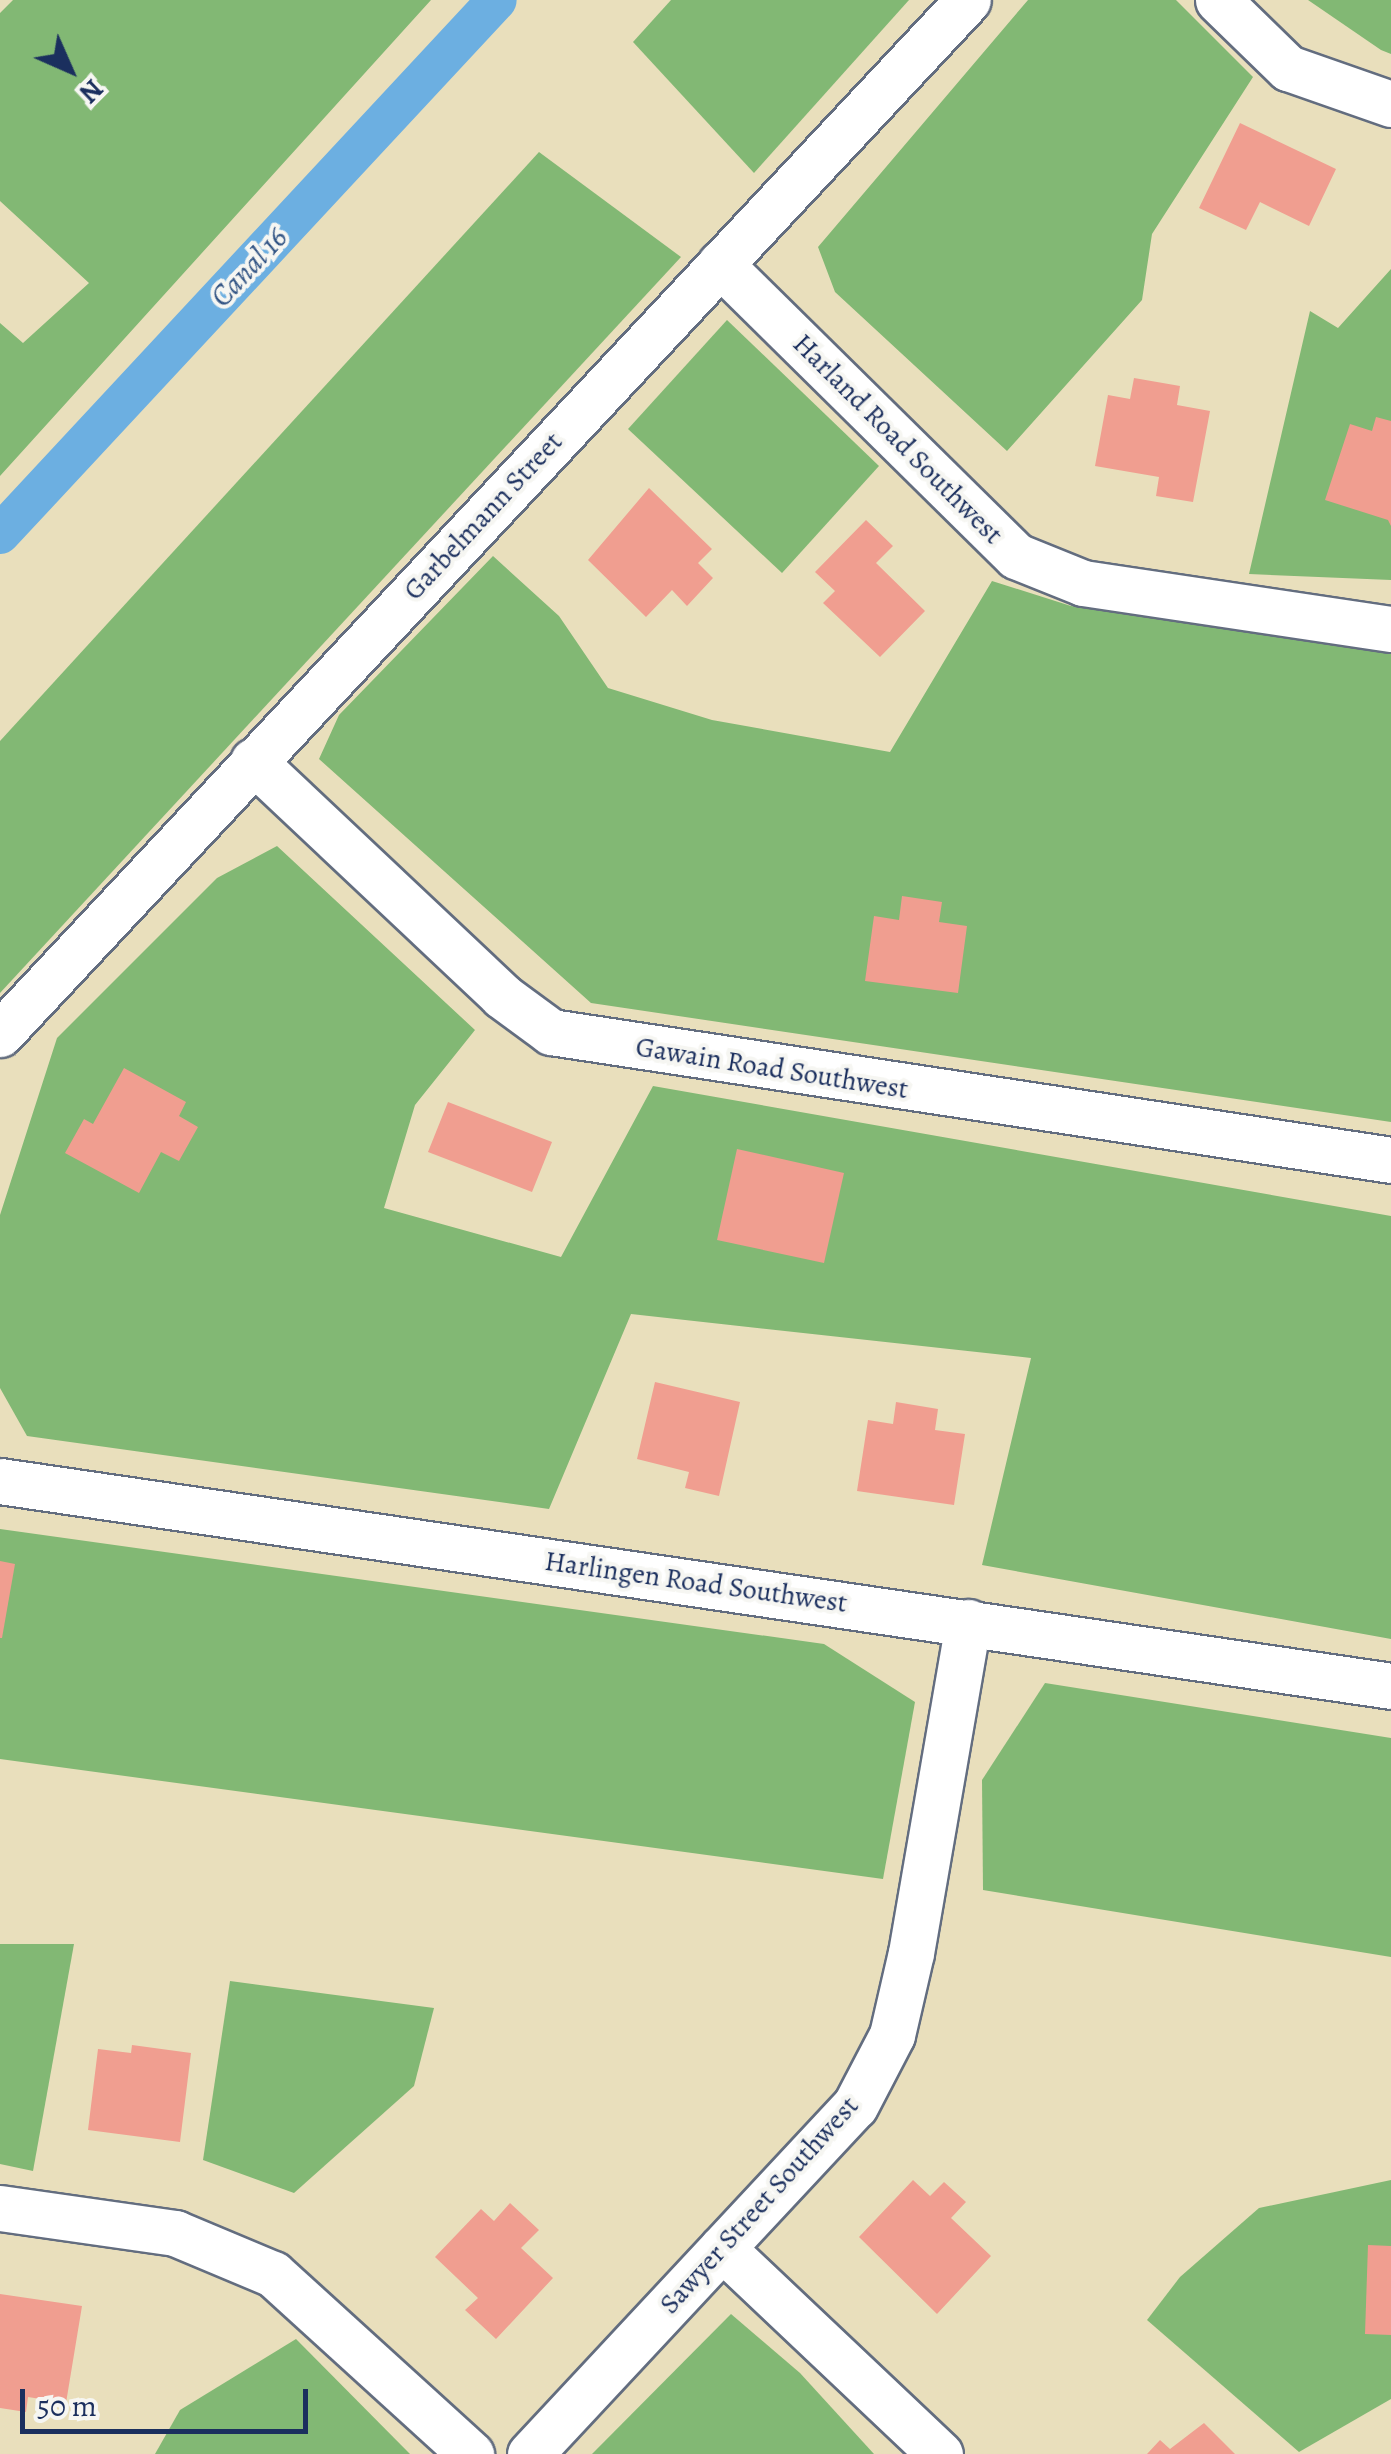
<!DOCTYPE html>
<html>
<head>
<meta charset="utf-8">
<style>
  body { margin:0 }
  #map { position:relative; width:1391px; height:2454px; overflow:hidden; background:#e9dfbc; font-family:Alegreya,serif }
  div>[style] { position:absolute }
  .forest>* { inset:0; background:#82b874 }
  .canal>* { height:40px; margin:-20px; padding:0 20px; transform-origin:20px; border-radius:20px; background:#6cafe1 }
  .building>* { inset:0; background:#f09e90 }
  .roads { filter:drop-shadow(2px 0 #636d7f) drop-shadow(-2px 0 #636d7f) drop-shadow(0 2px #636d7f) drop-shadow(0 -2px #636d7f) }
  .minor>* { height:45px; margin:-22.5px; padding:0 22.5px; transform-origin:22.5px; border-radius:22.5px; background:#fff }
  span { translate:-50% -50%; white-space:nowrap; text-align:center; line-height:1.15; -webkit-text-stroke:8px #f6f6f2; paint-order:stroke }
  .street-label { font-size:28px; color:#1b2f5e }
  .water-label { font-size:30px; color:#335585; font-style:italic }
  .north { position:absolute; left:20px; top:20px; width:100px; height:100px; -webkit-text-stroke:8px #f6f6f2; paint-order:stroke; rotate:135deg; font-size:28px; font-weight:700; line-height:40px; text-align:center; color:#1b2f5e }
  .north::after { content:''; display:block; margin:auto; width:35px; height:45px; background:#1b2f5e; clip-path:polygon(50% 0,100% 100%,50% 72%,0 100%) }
  .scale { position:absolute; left:20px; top:2389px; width:288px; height:45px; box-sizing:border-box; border:5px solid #1b2f5e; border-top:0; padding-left:12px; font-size:30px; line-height:35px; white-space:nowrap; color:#1b2f5e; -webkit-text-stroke:8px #f6f6f2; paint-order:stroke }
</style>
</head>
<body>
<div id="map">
  <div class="forest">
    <div style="clip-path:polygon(13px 0,431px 0,0 476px,0 323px,23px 343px,89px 283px,0 201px,0 13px)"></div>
    <div style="clip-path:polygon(671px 0,909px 0,754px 173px,633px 42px)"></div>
    <div style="clip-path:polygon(1028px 0,1176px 0,1253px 77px,1152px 234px,1142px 300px,1007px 451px,835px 292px,818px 247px)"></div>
    <div style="clip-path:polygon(1308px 0,1391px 0,1391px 54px,1381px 50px)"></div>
    <div style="clip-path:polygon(539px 152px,681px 257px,0 993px,0 741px)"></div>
    <div style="clip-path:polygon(1391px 269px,1391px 580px,1249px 574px,1310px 311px,1338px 328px)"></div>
    <div style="clip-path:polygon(727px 320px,879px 466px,782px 573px,628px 429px)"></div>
    <div style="clip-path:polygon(493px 556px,559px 616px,608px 688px,712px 720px,890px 752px,992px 581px,1071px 606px,1391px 653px,1391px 1122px,591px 1003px,319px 759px,339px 715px)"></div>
    <div style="clip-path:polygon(277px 846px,475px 1030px,415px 1105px,384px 1208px,561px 1257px,653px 1086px,1391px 1216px,1391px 1639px,982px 1565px,1031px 1358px,631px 1314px,549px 1509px,27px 1436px,0 1388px,0 1215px,57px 1038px,217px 878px)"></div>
    <div style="clip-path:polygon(0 1529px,824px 1644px,915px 1702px,883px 1879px,0 1759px)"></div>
    <div style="clip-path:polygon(1045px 1683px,1391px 1738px,1391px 1957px,983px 1890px,982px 1780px)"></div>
    <div style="clip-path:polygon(0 1944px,74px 1944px,33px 2171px,0 2164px)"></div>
    <div style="clip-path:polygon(230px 1981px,434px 2008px,414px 2086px,294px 2193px,203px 2160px)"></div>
    <div style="clip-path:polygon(1391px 2180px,1391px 2399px,1299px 2452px,1147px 2320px,1180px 2277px,1259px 2208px)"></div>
    <div style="clip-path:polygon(731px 2314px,800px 2373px,874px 2454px,592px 2454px)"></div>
    <div style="clip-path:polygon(296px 2339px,410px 2454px,155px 2454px,180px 2410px)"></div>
  </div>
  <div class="canal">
    <div style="left:0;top:534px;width:729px;rotate:-47.06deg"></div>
  </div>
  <div class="building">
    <div style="clip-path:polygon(1240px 123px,1336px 169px,1309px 226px,1260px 202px,1246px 230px,1199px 208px)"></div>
    <div style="clip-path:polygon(1134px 378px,1180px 386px,1177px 405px,1210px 411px,1193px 502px,1156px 496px,1159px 477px,1095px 466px,1108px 395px,1130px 399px)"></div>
    <div style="clip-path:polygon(1376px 417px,1391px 421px,1391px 526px,1388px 520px,1325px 500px,1350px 424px,1372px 431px)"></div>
    <div style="clip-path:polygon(649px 488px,712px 549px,698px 563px,713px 578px,687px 606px,672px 590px,646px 617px,588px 560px)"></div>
    <div style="clip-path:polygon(866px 520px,893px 546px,876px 563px,925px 611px,880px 657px,823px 603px,835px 591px,815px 572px)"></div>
    <div style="clip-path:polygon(902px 896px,942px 902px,939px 922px,967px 926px,958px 993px,865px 981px,874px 916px,899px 920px)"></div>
    <div style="clip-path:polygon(124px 1068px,186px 1102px,179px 1116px,198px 1127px,179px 1161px,161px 1152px,139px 1193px,65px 1153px,84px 1119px,93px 1124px)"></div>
    <div style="clip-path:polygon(448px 1102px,552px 1142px,532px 1192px,428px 1152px)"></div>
    <div style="clip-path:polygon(737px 1149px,844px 1173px,824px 1263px,717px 1240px)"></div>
    <div style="clip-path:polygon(655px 1382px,740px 1402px,719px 1496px,685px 1488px,689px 1472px,637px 1459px)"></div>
    <div style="clip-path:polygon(896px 1402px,938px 1409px,935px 1430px,965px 1434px,954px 1505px,857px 1491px,868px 1420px,893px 1424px)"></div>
    <div style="clip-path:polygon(0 1561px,15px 1564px,2px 1638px,0 1638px)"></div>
    <div style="clip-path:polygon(132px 2045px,191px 2053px,180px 2142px,88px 2130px,98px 2049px,131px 2053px)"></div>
    <div style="clip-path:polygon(913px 2180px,930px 2196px,944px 2182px,966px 2202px,951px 2218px,991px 2256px,937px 2314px,859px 2237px)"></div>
    <div style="clip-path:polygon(510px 2203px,539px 2230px,521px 2248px,553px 2278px,496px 2339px,465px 2310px,478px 2298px,435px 2257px,481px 2209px,494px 2221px)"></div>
    <div style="clip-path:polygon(1368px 2245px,1391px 2246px,1391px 2335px,1365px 2334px)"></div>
    <div style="clip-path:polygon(0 2294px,82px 2306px,66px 2403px,28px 2397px,26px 2412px,0 2408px)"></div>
    <div style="clip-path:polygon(1204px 2423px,1235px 2454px,1147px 2454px,1160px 2440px,1170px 2449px)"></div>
  </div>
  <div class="roads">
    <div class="minor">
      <div style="left:1218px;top:0;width:98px;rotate:44.2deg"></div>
      <div style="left:1288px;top:68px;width:109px;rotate:19.3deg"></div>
      <div style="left:720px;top:264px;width:416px;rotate:44.6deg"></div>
      <div style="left:1016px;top:556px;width:72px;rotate:21.9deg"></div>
      <div style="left:1083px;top:583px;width:311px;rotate:8.5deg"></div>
      <div style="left:253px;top:761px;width:342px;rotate:43.3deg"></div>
      <div style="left:502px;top:996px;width:61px;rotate:36.3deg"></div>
      <div style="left:551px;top:1032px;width:850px;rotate:8.66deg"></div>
      <div style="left:0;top:1034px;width:1416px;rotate:-46.89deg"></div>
      <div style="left:0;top:1481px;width:1406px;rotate:8.38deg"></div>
      <div style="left:0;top:2208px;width:177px;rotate:8.1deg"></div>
      <div style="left:175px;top:2233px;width:106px;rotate:22.7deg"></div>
      <div style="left:273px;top:2274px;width:268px;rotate:42.3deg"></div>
      <div style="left:722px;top:2248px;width:300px;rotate:43.4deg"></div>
      <div style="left:530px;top:2454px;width:476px;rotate:-47deg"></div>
      <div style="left:855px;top:2106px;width:80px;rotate:-62.5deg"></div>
      <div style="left:892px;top:2035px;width:84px;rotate:-77deg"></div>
      <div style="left:911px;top:1953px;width:336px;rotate:-80.2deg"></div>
    </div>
  </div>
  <div class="street-label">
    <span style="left:898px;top:439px;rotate:45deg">Harland Road Southwest</span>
    <span style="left:483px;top:516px;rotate:-47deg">Garbelmann Street</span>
    <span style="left:772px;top:1068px;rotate:9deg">Gawain Road Southwest</span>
    <span style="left:696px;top:1582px;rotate:8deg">Harlingen Road Southwest</span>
    <span style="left:759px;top:2205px;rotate:-48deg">Sawyer Street Southwest</span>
  </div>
  <div class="water-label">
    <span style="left:249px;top:267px;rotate:-47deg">Canal 16</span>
  </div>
  <div class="north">N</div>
  <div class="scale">50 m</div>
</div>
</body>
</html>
